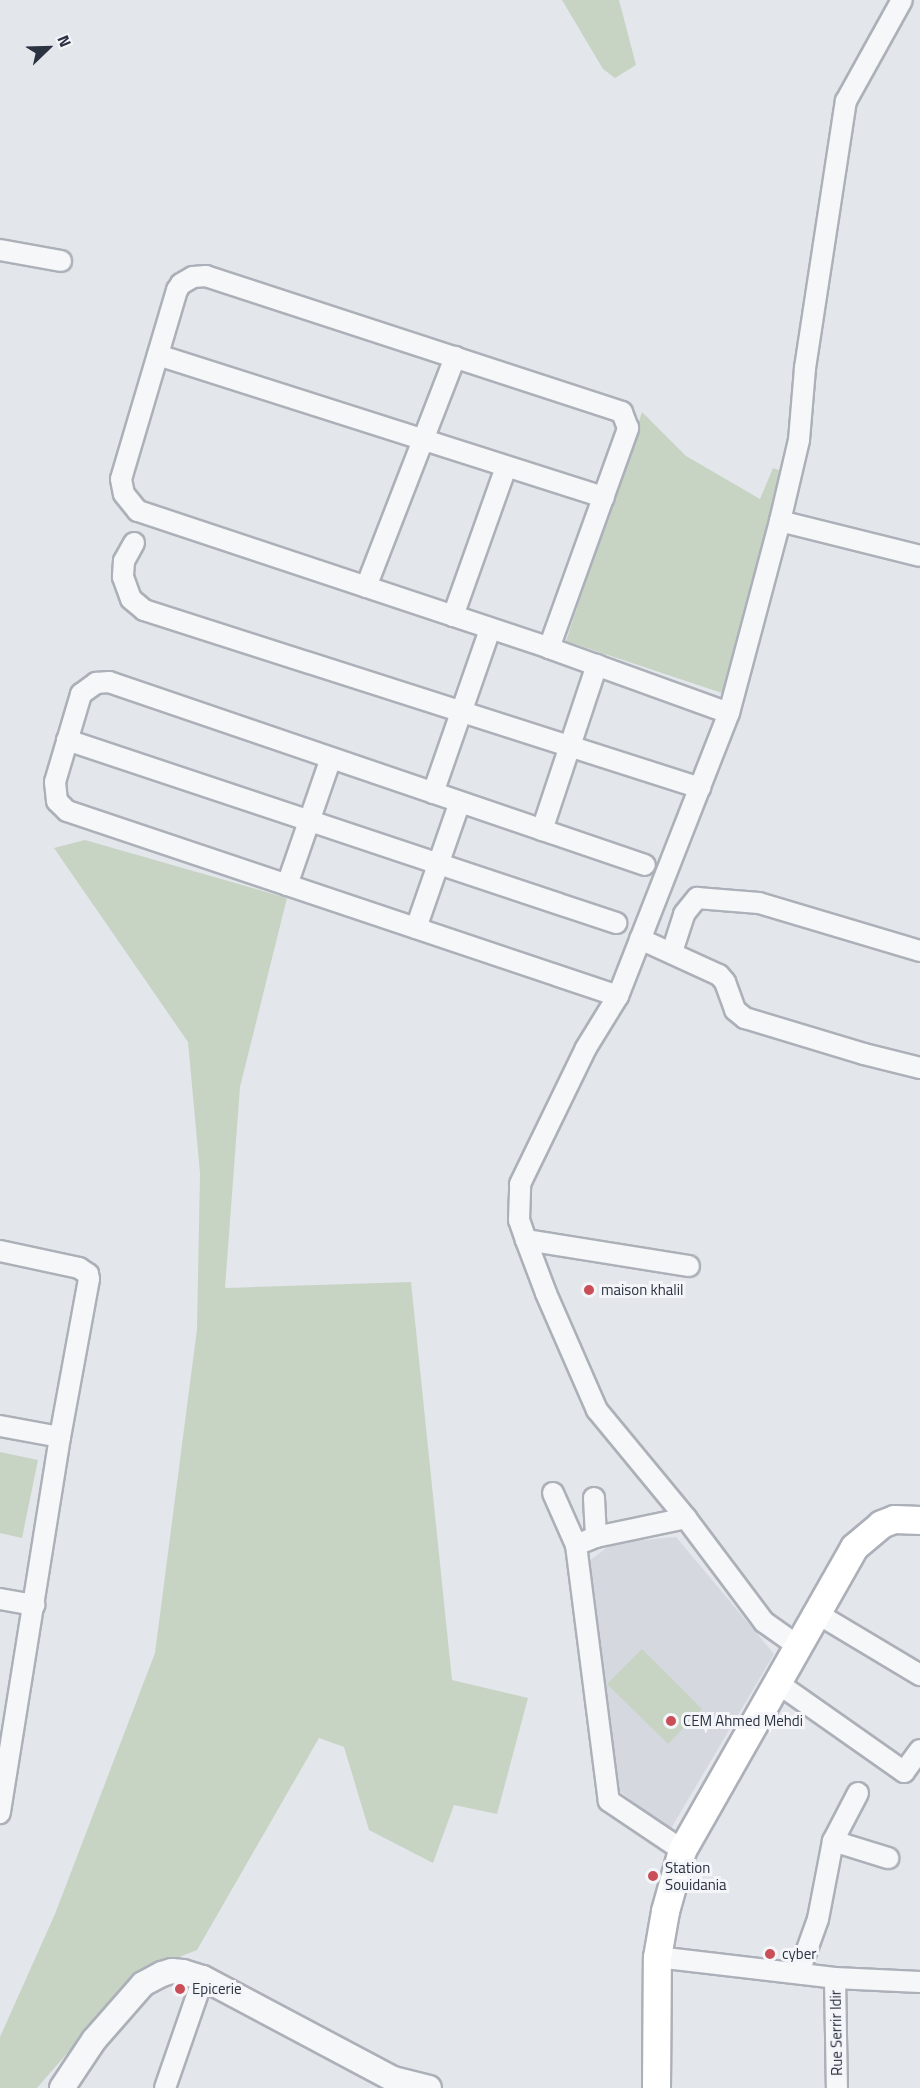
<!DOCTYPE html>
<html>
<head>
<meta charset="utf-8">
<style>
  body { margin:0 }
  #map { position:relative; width:920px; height:2088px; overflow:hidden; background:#e3e6eb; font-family:"Titillium Web",sans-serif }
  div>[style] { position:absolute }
  .built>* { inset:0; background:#d5d8df }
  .green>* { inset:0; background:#c7d4c4 }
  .roads { filter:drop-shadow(2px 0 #acb0b8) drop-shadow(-2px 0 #acb0b8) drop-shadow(0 2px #acb0b8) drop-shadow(0 -2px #acb0b8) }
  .minor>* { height:20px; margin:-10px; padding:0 10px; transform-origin:10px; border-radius:10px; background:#f6f7f9 }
  .tertiary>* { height:24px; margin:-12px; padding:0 12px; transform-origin:12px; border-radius:12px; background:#f6f7f9 }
  .secondary>* { height:27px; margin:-13.5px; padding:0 13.5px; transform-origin:13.5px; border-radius:13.5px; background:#fff }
  .dots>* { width:16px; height:16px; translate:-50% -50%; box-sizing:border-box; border:3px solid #f3f5f8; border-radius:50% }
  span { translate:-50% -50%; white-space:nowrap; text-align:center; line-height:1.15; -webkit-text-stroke:6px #f3f5f8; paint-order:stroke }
  .poi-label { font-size:15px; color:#2b3242 }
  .left { translate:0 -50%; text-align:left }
  .street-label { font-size:15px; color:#2b3242 }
  .north { position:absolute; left:18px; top:18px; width:60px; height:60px; -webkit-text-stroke:4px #f3f5f8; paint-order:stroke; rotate:67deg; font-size:16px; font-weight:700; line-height:24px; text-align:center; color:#2b3242 }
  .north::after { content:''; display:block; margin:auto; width:21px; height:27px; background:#2b3242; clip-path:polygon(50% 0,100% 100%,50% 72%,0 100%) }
</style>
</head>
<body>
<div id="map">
  <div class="built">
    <div style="clip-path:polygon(676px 1537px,774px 1654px,670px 1830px,617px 1789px,589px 1561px,613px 1543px)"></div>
  </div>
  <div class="green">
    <div style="clip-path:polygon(562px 0,619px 0,636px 65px,615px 78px,603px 69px)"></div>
    <div style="clip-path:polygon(642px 412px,686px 456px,760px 499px,773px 468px,786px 473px,725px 694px,566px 641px)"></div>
    <div style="clip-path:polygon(85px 840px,287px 898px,240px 1087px,225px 1288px,411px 1282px,452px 1680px,528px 1698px,497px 1814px,454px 1805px,433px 1863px,369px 1830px,344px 1747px,319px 1738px,197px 1950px,136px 1974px,37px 2088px,0 2088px,0 2037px,55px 1914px,155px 1653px,197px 1329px,200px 1173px,188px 1042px,54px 848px)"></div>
    <div style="clip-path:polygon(0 1452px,38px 1460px,22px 1538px,0 1533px)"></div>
    <div style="clip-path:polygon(642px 1649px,702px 1709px,668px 1744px,607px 1684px)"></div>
  </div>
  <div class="roads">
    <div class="minor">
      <div style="left:0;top:250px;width:62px;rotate:10.2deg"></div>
      <div style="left:158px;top:355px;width:468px;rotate:17.7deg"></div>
      <div style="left:780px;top:521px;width:144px;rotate:14deg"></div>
      <div style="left:134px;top:543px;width:21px;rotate:119deg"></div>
      <div style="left:124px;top:561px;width:16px;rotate:94deg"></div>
      <div style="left:123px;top:577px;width:23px;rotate:70deg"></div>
      <div style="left:131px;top:599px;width:17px;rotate:40deg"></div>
      <div style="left:144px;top:610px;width:584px;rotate:17.75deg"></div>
      <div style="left:366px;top:587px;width:247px;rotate:-68.8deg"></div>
      <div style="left:453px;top:616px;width:158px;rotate:-70.4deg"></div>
      <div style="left:549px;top:648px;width:234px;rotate:-70.2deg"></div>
      <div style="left:628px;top:428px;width:17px;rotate:-111deg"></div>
      <div style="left:622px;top:412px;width:438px;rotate:-161.9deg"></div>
      <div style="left:206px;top:276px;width:13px;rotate:176deg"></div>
      <div style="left:193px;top:277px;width:14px;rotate:150deg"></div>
      <div style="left:181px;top:284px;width:7px;rotate:124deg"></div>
      <div style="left:177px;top:290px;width:197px;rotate:106.5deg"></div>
      <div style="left:121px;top:479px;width:15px;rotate:79deg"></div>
      <div style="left:124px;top:494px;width:22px;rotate:51deg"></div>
      <div style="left:138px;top:511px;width:433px;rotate:18.4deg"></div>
      <div style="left:549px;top:648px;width:191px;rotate:19.9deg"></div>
      <div style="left:67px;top:740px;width:579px;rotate:18.43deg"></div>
      <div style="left:433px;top:793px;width:174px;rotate:-70.8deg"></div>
      <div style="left:542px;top:830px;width:174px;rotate:-71.6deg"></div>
      <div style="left:287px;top:885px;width:134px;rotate:-70.9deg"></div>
      <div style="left:416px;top:928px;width:133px;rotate:-70.8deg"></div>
      <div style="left:640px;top:939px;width:87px;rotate:24.5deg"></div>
      <div style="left:719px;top:975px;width:9px;rotate:49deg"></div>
      <div style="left:725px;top:982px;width:30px;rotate:70deg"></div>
      <div style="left:735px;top:1010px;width:13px;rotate:39deg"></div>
      <div style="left:745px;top:1018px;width:124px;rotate:16.8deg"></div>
      <div style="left:864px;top:1054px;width:58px;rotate:14deg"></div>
      <div style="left:672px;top:952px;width:40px;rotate:-72deg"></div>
      <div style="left:684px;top:914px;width:21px;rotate:-51deg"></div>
      <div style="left:697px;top:898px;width:62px;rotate:4.6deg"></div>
      <div style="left:759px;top:903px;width:168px;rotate:16.6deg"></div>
      <div style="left:618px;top:996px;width:581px;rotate:-161.44deg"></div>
      <div style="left:67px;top:811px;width:14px;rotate:-135deg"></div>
      <div style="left:57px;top:801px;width:19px;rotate:-96deg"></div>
      <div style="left:55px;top:782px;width:92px;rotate:-73.5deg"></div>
      <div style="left:81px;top:694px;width:19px;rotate:-36deg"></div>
      <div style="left:96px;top:683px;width:13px;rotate:-4deg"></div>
      <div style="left:109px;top:682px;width:566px;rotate:18.85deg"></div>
      <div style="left:526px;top:1240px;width:165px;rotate:9.1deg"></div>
      <div style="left:0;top:1251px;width:81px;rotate:12.1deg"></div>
      <div style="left:79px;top:1268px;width:11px;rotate:34deg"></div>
      <div style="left:88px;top:1274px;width:5px;rotate:79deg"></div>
      <div style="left:89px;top:1279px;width:161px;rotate:100.4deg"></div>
      <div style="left:60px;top:1437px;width:381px;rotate:99.1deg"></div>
      <div style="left:0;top:1426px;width:61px;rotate:10.4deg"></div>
      <div style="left:553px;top:1493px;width:57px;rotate:66.1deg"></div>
      <div style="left:576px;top:1545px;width:258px;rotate:82.7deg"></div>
      <div style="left:609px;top:1801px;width:88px;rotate:33.9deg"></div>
      <div style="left:594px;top:1498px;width:39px;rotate:87deg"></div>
      <div style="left:576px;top:1545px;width:22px;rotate:-22deg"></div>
      <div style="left:596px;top:1537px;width:92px;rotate:-11.9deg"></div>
      <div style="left:0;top:1599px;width:35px;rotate:10deg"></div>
      <div style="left:818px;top:1614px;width:119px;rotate:30.9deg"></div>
      <div style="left:798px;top:1646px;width:42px;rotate:-144.8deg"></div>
      <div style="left:764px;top:1622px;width:130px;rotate:-126.9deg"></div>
      <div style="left:686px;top:1518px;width:140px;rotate:-129.5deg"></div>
      <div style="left:597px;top:1410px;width:128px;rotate:-113.6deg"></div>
      <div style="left:546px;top:1293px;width:57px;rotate:-110.7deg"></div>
      <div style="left:526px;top:1240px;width:21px;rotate:-109deg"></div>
      <div style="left:519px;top:1220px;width:36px;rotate:-88deg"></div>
      <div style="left:520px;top:1184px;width:151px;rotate:-64.1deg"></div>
      <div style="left:586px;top:1048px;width:61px;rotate:-58.4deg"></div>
      <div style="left:618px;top:996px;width:304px;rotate:-68.6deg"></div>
      <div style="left:729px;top:713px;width:199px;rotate:-75.1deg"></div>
      <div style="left:780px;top:521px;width:83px;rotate:-76.8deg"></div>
      <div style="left:799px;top:440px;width:72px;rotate:-85.2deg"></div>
      <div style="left:805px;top:368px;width:270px;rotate:-81.3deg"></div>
      <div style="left:846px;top:101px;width:115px;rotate:-61deg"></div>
      <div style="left:779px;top:1684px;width:153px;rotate:35.1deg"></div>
      <div style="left:904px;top:1772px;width:27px;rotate:-54deg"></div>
      <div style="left:833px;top:1841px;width:58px;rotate:17.2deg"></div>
      <div style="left:657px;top:1957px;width:179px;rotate:6.7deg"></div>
      <div style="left:835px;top:1978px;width:85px;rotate:2.7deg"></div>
      <div style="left:799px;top:1972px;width:56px;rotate:-70.3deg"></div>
      <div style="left:818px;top:1919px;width:79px;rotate:-79.1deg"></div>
      <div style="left:833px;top:1841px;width:54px;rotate:-62.5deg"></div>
      <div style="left:835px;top:1978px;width:110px;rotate:89deg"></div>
      <div style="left:165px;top:2088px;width:116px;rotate:-70.9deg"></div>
    </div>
    <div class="tertiary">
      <div style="left:62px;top:2088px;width:58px;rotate:-56.3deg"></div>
      <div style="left:94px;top:2040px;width:74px;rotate:-48.8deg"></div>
      <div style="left:143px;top:1984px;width:21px;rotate:-28deg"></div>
      <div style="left:162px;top:1974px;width:10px;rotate:-17deg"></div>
      <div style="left:172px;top:1971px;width:11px;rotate:5deg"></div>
      <div style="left:183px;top:1972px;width:21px;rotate:17deg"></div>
      <div style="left:203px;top:1978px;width:215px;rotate:28deg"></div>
      <div style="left:393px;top:2079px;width:37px;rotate:14deg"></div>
    </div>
    <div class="secondary">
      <div style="left:656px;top:2088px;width:131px;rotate:-89.6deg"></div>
      <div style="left:657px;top:1957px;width:47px;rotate:-80.1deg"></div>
      <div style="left:665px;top:1911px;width:63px;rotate:-74.4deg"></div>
      <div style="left:682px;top:1850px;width:348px;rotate:-60.4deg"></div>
      <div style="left:854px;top:1547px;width:35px;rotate:-40deg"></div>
      <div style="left:881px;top:1524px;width:14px;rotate:-21deg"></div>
      <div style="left:894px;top:1519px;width:26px;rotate:2deg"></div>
    </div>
  </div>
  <div class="dots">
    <div style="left:589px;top:1290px;background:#ca4e58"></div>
    <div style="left:671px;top:1721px;background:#ca4e58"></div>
    <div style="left:653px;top:1876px;background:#ca4e58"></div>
    <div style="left:770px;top:1954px;background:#ca4e58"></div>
    <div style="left:180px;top:1989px;background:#ca4e58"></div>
  </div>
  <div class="poi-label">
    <span class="left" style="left:601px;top:1290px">maison khalil</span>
    <span class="left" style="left:683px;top:1721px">CEM Ahmed Mehdi</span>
    <span class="left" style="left:665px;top:1876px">Station<br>Souidania</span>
    <span class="left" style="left:782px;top:1954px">cyber</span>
    <span class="left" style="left:192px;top:1989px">Epicerie</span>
  </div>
  <div class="street-label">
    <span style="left:836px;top:2033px;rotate:-91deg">Rue Serrir Idir</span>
  </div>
  <div class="north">N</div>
</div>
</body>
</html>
